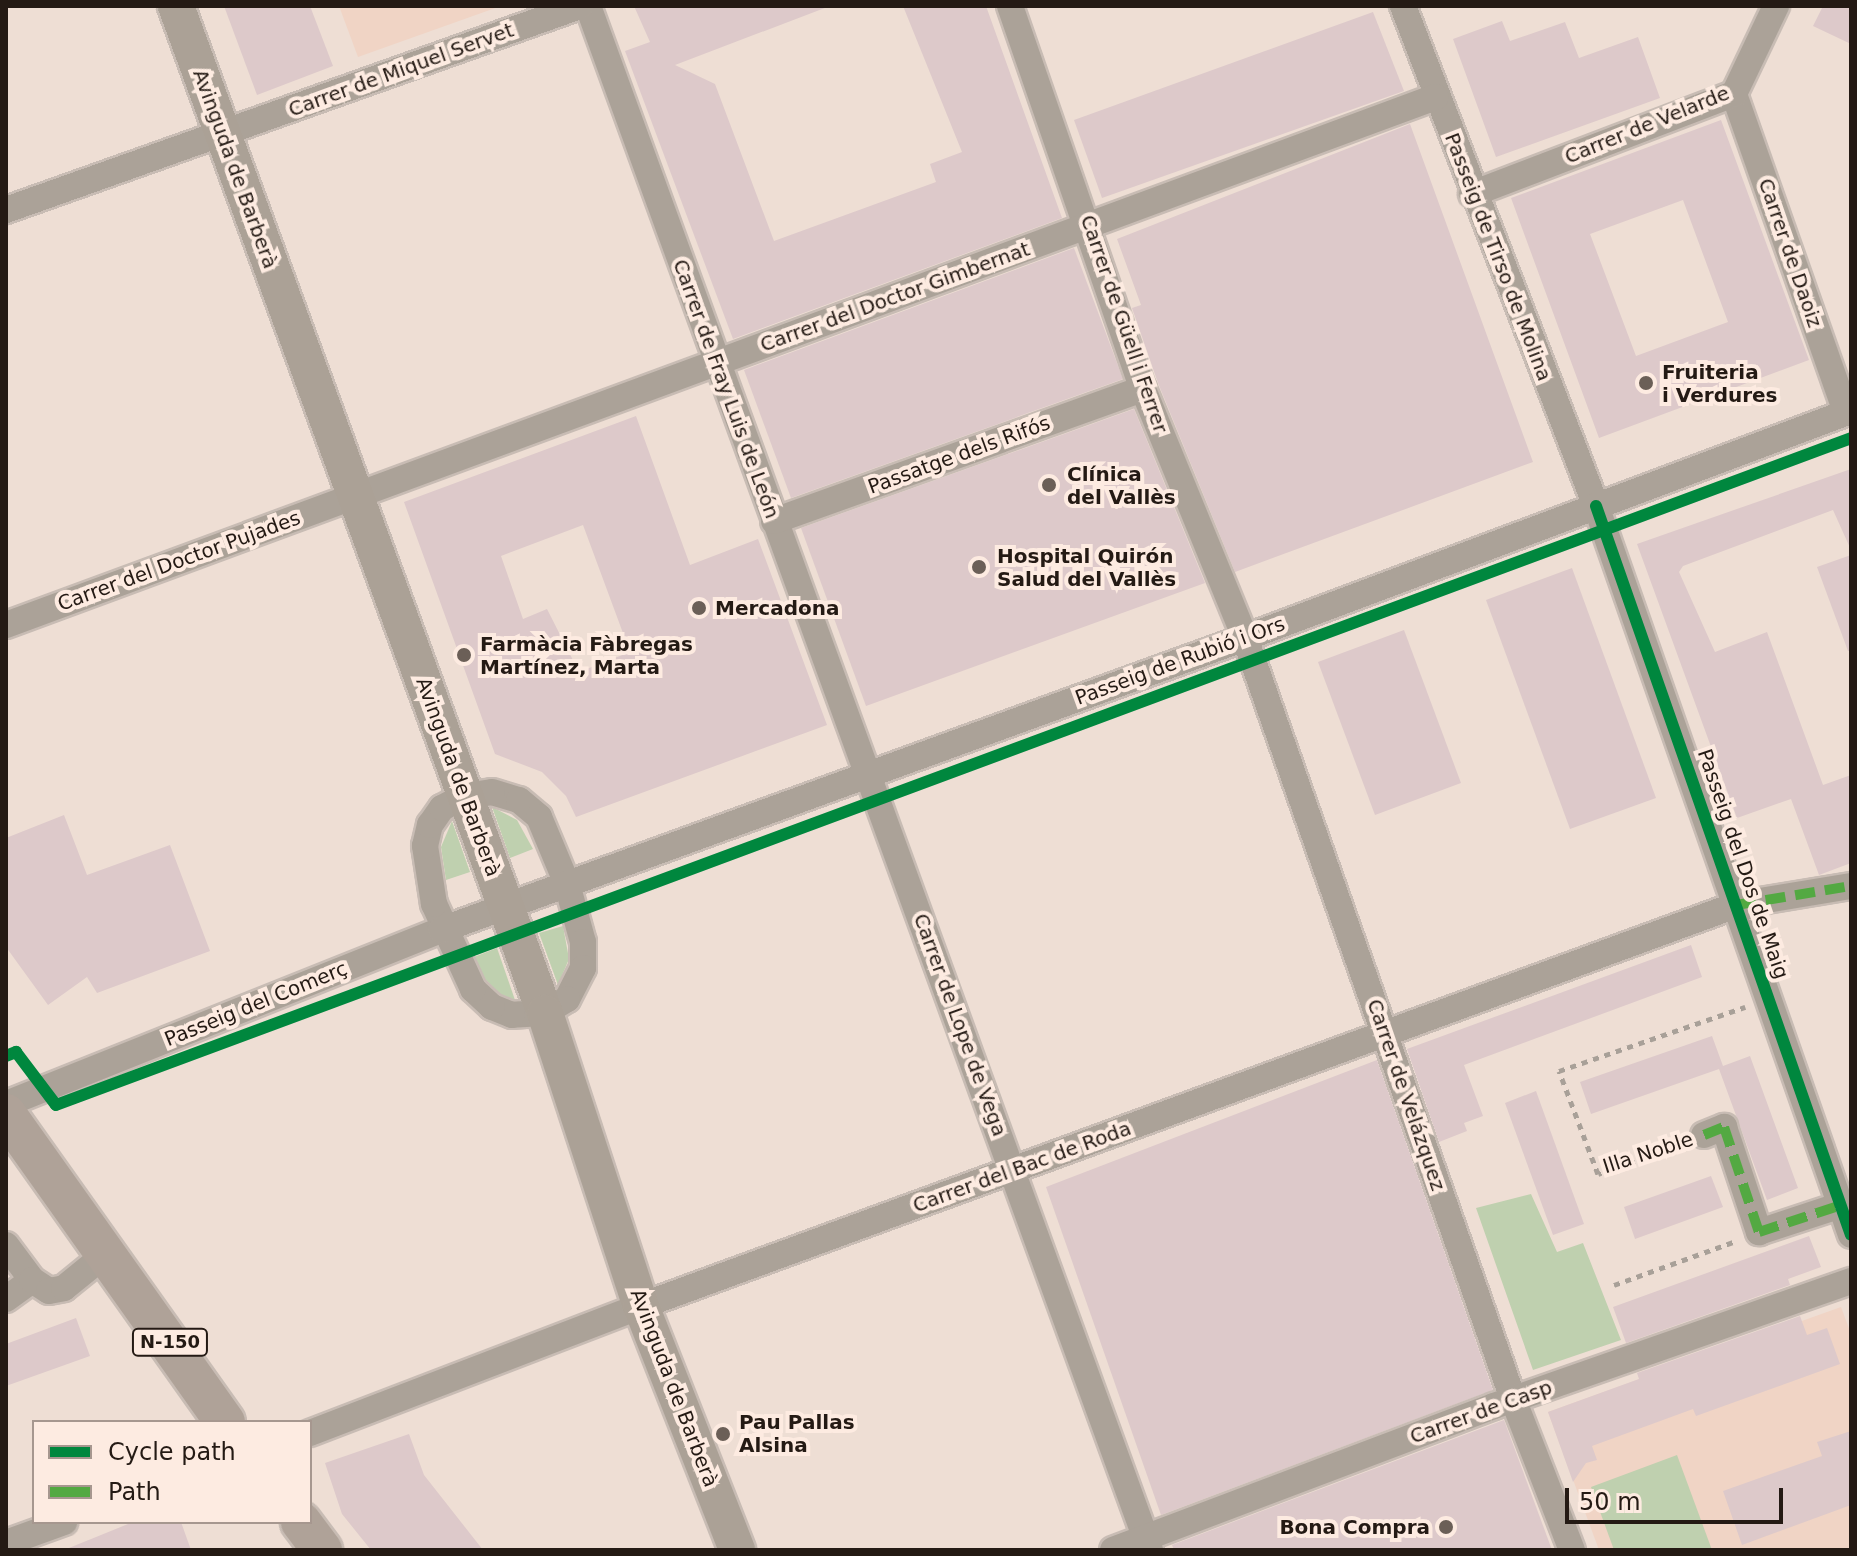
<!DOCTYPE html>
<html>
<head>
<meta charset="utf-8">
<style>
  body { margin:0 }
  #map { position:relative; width:1857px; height:1556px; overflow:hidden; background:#eeded4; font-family:"DejaVu Sans",sans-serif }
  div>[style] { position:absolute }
  .built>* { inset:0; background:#f0d4c5 }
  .green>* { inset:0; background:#bfd0af }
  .building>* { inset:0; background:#ddc9ca }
  .path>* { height:5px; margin-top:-2.5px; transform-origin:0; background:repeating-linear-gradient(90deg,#a8a098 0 6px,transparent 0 12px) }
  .roads { filter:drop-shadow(2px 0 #c8bcb4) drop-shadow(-2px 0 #c8bcb4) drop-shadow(0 2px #c8bcb4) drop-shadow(0 -2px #c8bcb4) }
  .street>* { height:26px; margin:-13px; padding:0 13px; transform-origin:13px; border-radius:13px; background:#aba298 }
  .secondary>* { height:36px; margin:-18px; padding:0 18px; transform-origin:18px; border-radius:18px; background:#aba196 }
  .primary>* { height:40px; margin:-20px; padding:0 20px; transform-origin:20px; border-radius:20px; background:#afa298 }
  .quiet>* { height:10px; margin-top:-5px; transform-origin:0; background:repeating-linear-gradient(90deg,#53a942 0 20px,transparent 0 30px) }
  .cycleway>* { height:12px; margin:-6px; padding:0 6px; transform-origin:6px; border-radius:6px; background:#00873e }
  .dots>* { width:22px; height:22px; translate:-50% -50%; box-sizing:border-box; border:4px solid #fdebe1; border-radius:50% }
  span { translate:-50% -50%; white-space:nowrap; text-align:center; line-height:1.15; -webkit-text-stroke:8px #fdebe1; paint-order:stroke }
  .shield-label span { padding:2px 6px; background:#fdebe1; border:2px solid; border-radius:6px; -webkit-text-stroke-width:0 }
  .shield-label { font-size:18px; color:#241a14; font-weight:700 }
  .street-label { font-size:20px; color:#241a14 }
  .poi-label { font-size:20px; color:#241a14; font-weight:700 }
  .left { translate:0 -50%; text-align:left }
  .right { translate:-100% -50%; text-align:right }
  .frame { position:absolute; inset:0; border:8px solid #241a14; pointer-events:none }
  .legend { position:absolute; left:32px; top:1420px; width:280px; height:104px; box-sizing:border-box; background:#fdebe1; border:2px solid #a6978f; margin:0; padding:10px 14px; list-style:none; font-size:24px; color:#241a14 }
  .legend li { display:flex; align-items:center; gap:16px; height:40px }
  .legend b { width:40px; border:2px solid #a6978f }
  .scale { position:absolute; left:1565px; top:1488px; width:218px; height:36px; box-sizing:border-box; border:4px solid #241a14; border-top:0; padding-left:10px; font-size:24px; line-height:28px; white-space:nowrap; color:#241a14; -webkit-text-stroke:6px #fdebe1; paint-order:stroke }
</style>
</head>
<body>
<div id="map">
  <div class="built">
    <div style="clip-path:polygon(339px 6px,501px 6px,358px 57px)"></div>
    <div style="clip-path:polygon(1841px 1307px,1851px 1334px,1851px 1550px,1599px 1550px,1548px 1412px)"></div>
  </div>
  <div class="green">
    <div style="clip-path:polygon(492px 807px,517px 820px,533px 849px,510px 858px)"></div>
    <div style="clip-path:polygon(452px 821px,470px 872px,446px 880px,441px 847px)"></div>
    <div style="clip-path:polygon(563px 926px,569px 959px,558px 985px,539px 933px)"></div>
    <div style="clip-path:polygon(497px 948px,515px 1000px,501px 995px,479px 973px,474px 957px)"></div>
    <div style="clip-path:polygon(1531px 1194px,1557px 1252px,1583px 1243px,1621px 1340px,1533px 1370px,1476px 1208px)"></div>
    <div style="clip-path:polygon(1677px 1455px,1712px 1550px,1614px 1550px,1591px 1487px)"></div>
  </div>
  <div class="building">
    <div style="clip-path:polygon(224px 6px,310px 6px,333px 66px,257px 95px)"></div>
    <div style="clip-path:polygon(634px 6px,830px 6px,675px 65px,715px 84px,774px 241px,936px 182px,930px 164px,962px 152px,903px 6px,986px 6px,1062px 218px,733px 339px,625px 51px,650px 42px)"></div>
    <div style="clip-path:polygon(1823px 6px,1851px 6px,1851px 44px,1813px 26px)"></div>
    <div style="clip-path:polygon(1373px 12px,1404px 91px,1102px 198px,1074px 120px)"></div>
    <div style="clip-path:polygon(1502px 21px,1510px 41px,1565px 22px,1579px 58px,1638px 37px,1660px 98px,1496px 157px,1453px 39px)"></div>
    <div style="clip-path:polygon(evenodd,1721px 120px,1809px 360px,1599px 438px,1511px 198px,1721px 120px,1683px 200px,1728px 322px,1636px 356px,1590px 234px,1683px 200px)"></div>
    <div style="clip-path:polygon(1410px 124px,1533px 462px,1235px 572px,1158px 383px,1132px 308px,1141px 305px,1117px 239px)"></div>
    <div style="clip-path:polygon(1074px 248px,1123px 379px,791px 498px,744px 370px)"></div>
    <div style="clip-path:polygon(1134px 409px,1205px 583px,866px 706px,801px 528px)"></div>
    <div style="clip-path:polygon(evenodd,636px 416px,690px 565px,758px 539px,827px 725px,576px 817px,566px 796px,542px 772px,495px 754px,404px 502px,636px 416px,583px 525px,630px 652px,579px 672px,547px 609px,523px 619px,501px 556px,583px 525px)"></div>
    <div style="clip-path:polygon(1851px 469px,1851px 550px,1833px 510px,1683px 566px,1679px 572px,1715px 652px,1767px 632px,1823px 785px,1851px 775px,1851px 863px,1819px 875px,1791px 799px,1737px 818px,1637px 544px)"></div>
    <div style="clip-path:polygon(1851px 555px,1851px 651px,1848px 651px,1817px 567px)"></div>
    <div style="clip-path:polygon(1572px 568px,1656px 798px,1570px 829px,1486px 600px)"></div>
    <div style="clip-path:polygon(1404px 630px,1461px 783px,1375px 815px,1318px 662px)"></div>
    <div style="clip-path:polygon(64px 815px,87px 875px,170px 845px,210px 951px,97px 993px,87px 977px,48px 1005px,6px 947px,6px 838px)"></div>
    <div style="clip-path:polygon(1691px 945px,1702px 977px,1464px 1065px,1483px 1116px,1464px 1123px,1467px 1131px,1439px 1142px,1407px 1049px)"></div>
    <div style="clip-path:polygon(1712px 1036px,1723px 1066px,1750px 1056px,1798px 1188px,1767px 1200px,1719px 1069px,1591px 1114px,1580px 1082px)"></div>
    <div style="clip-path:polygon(1377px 1060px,1493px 1390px,1161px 1515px,1046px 1187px)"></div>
    <div style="clip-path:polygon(1536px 1091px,1584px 1224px,1553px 1235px,1505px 1103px)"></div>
    <div style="clip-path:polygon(1711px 1176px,1723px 1207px,1635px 1239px,1624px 1207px)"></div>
    <div style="clip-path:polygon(1809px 1236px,1821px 1267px,1788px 1279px,1790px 1285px,1626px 1343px,1613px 1307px)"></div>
    <div style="clip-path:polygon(1800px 1316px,1807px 1335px,1827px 1328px,1840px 1364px,1696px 1416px,1693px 1409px,1592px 1446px,1597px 1460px,1586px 1463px,1573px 1482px,1548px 1412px,1639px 1379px,1637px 1373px)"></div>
    <div style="clip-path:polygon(76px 1318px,90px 1356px,6px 1386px,6px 1344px)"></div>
    <div style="clip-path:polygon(1504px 1420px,1552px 1550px,1174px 1550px,1172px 1545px)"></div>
    <div style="clip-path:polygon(1851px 1431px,1851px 1505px,1742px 1545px,1723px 1491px,1822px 1456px,1817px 1442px)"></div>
    <div style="clip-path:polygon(409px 1434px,424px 1475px,483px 1550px,371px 1550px,342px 1514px,325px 1463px)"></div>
    <div style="clip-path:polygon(133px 1522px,181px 1522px,191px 1550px,64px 1550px)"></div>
  </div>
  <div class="path">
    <div style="left:1680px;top:1144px;width:87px;rotate:159.9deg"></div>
    <div style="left:1598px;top:1174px;width:110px;rotate:-110.7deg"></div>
    <div style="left:1559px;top:1071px;width:197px;rotate:-19deg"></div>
    <div style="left:1614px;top:1285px;width:130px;rotate:-19.8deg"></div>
  </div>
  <div class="roads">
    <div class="street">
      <div style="left:588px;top:6px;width:1643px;rotate:70deg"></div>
      <div style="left:1010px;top:6px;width:405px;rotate:70.9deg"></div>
      <div style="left:1143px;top:389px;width:269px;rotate:67.7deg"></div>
      <div style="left:1245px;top:638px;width:807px;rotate:70.6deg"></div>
      <div style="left:1513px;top:1399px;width:162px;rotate:68.7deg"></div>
      <div style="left:1403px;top:6px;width:536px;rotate:68.89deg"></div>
      <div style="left:1596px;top:506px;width:772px;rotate:70.72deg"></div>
      <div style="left:1734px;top:94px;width:337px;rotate:70.6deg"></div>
      <div style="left:1472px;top:194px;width:280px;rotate:-20.9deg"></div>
      <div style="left:1734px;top:94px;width:98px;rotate:-64.5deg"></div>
      <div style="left:6px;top:210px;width:609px;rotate:-19.57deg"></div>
      <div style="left:774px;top:521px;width:392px;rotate:-19.7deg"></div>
      <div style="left:6px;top:625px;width:1524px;rotate:-20.27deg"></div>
      <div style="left:492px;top:792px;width:28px;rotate:17deg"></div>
      <div style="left:519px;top:800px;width:26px;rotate:40deg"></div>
      <div style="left:539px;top:817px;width:73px;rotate:67.3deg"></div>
      <div style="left:567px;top:884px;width:60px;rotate:74.6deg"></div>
      <div style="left:583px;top:942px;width:26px;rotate:90deg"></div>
      <div style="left:583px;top:968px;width:35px;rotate:117deg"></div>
      <div style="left:567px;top:999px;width:26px;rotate:148deg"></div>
      <div style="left:545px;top:1013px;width:33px;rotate:177deg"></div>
      <div style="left:512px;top:1015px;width:22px;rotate:-158deg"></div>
      <div style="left:492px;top:1007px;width:26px;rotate:-137deg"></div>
      <div style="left:473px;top:989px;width:94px;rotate:-114.6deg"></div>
      <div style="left:434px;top:904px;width:59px;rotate:-98.8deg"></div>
      <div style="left:425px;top:846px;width:22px;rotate:-77deg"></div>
      <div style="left:430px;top:825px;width:21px;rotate:-55deg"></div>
      <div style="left:442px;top:808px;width:26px;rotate:-28deg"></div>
      <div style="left:465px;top:796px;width:27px;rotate:-8deg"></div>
      <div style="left:6px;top:1104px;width:469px;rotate:-21.8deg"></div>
      <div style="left:441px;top:930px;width:855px;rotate:-19.96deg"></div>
      <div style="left:1245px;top:638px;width:647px;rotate:-20.54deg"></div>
      <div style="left:1704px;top:1135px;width:22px;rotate:-22deg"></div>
      <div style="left:1724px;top:1127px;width:111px;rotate:71.6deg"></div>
      <div style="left:1759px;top:1232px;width:86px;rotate:-18.2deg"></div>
      <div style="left:6px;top:1245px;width:44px;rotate:53.4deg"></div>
      <div style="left:6px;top:1299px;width:32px;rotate:-36deg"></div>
      <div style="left:32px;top:1280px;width:20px;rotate:33deg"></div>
      <div style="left:49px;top:1291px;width:15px;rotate:-11deg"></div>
      <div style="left:64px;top:1288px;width:55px;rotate:-39.1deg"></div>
      <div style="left:310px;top:1433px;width:355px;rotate:-21deg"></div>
      <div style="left:641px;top:1306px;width:1166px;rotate:-20.11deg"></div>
      <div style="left:1736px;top:905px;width:117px;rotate:-9.4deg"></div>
      <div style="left:6px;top:1543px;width:62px;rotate:-19.9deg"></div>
      <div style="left:1113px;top:1550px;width:407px;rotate:-20.7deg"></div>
      <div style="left:1494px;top:1406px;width:378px;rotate:-19.3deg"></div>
    </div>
    <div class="secondary">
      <div style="left:176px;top:6px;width:1072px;rotate:69.88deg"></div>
      <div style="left:545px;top:1013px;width:308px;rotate:71.9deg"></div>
      <div style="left:641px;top:1306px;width:262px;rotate:68.5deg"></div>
    </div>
    <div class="primary">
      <div style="left:6px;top:1114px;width:378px;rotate:54.6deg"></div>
      <div style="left:301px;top:1522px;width:35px;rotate:53deg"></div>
    </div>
  </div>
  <div class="quiet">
    <div style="left:1736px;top:905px;width:117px;rotate:-9.4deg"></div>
    <div style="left:1704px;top:1135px;width:22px;rotate:-22deg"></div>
    <div style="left:1724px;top:1127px;width:111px;rotate:71.6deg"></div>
    <div style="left:1759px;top:1232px;width:86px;rotate:-18.2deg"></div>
  </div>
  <div class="cycleway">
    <div style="left:1596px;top:506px;width:772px;rotate:70.72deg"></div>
    <div style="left:6px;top:1056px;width:11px;rotate:-22deg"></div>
    <div style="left:16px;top:1052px;width:66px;rotate:53deg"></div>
    <div style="left:56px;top:1105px;width:1915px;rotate:-20.38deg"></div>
  </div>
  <div class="dots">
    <div style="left:1646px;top:383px;background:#6b5f57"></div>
    <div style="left:1049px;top:485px;background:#6b5f57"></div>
    <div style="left:979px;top:567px;background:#6b5f57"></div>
    <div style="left:699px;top:608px;background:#6b5f57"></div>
    <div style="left:464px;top:655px;background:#6b5f57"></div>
    <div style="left:723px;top:1434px;background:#6b5f57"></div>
    <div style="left:1446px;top:1527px;background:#6b5f57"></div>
  </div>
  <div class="shield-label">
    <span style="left:170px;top:1342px">N-150</span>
  </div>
  <div class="street-label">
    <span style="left:401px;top:70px;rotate:-20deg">Carrer de Miquel Servet</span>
    <span style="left:1647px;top:125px;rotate:-22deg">Carrer de Velarde</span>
    <span style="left:235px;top:169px;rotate:70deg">Avinguda de Barberà</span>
    <span style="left:1790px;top:253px;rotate:71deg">Carrer de Daoiz</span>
    <span style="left:1498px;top:257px;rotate:69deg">Passeig de Tirso de Molina</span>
    <span style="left:895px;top:297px;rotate:-20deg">Carrer del Doctor Gimbernat</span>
    <span style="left:1124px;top:324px;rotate:71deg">Carrer de Güell i Ferrer</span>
    <span style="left:726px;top:389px;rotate:70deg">Carrer de Fray Luis de León</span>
    <span style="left:959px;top:455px;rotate:-20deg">Passatge dels Rifós</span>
    <span style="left:179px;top:561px;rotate:-20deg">Carrer del Doctor Pujades</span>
    <span style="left:1180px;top:661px;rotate:-20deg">Passeig de Rubió i Ors</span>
    <span style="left:458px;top:777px;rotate:70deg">Avinguda de Barberà</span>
    <span style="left:1743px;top:864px;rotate:71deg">Passeig del Dos de Maig</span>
    <span style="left:256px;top:1004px;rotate:-22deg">Passeig del Comerç</span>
    <span style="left:960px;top:1025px;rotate:70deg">Carrer de Lope de Vega</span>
    <span style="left:1406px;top:1095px;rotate:71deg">Carrer de Velázquez</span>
    <span style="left:1648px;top:1153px;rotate:-18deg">Illa Noble</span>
    <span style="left:1022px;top:1167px;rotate:-20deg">Carrer del Bac de Roda</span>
    <span style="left:674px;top:1388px;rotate:69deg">Avinguda de Barberà</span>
    <span style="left:1481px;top:1412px;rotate:-20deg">Carrer de Casp</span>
  </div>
  <div class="poi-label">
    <span class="left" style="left:1662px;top:384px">Fruiteria<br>i Verdures</span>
    <span class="left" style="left:1067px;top:486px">Clínica<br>del Vallès</span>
    <span class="left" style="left:997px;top:568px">Hospital Quirón<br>Salud del Vallès</span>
    <span class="left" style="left:715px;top:608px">Mercadona</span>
    <span class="left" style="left:480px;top:656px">Farmàcia Fàbregas<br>Martínez, Marta</span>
    <span class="left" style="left:739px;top:1434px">Pau Pallas<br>Alsina</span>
    <span class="right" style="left:1430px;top:1527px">Bona Compra</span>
  </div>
  <div class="frame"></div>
  <ul class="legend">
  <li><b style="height:10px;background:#00873e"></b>Cycle path</li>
  <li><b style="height:10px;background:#53a942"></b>Path</li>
  </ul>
  <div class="scale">50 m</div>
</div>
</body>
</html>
